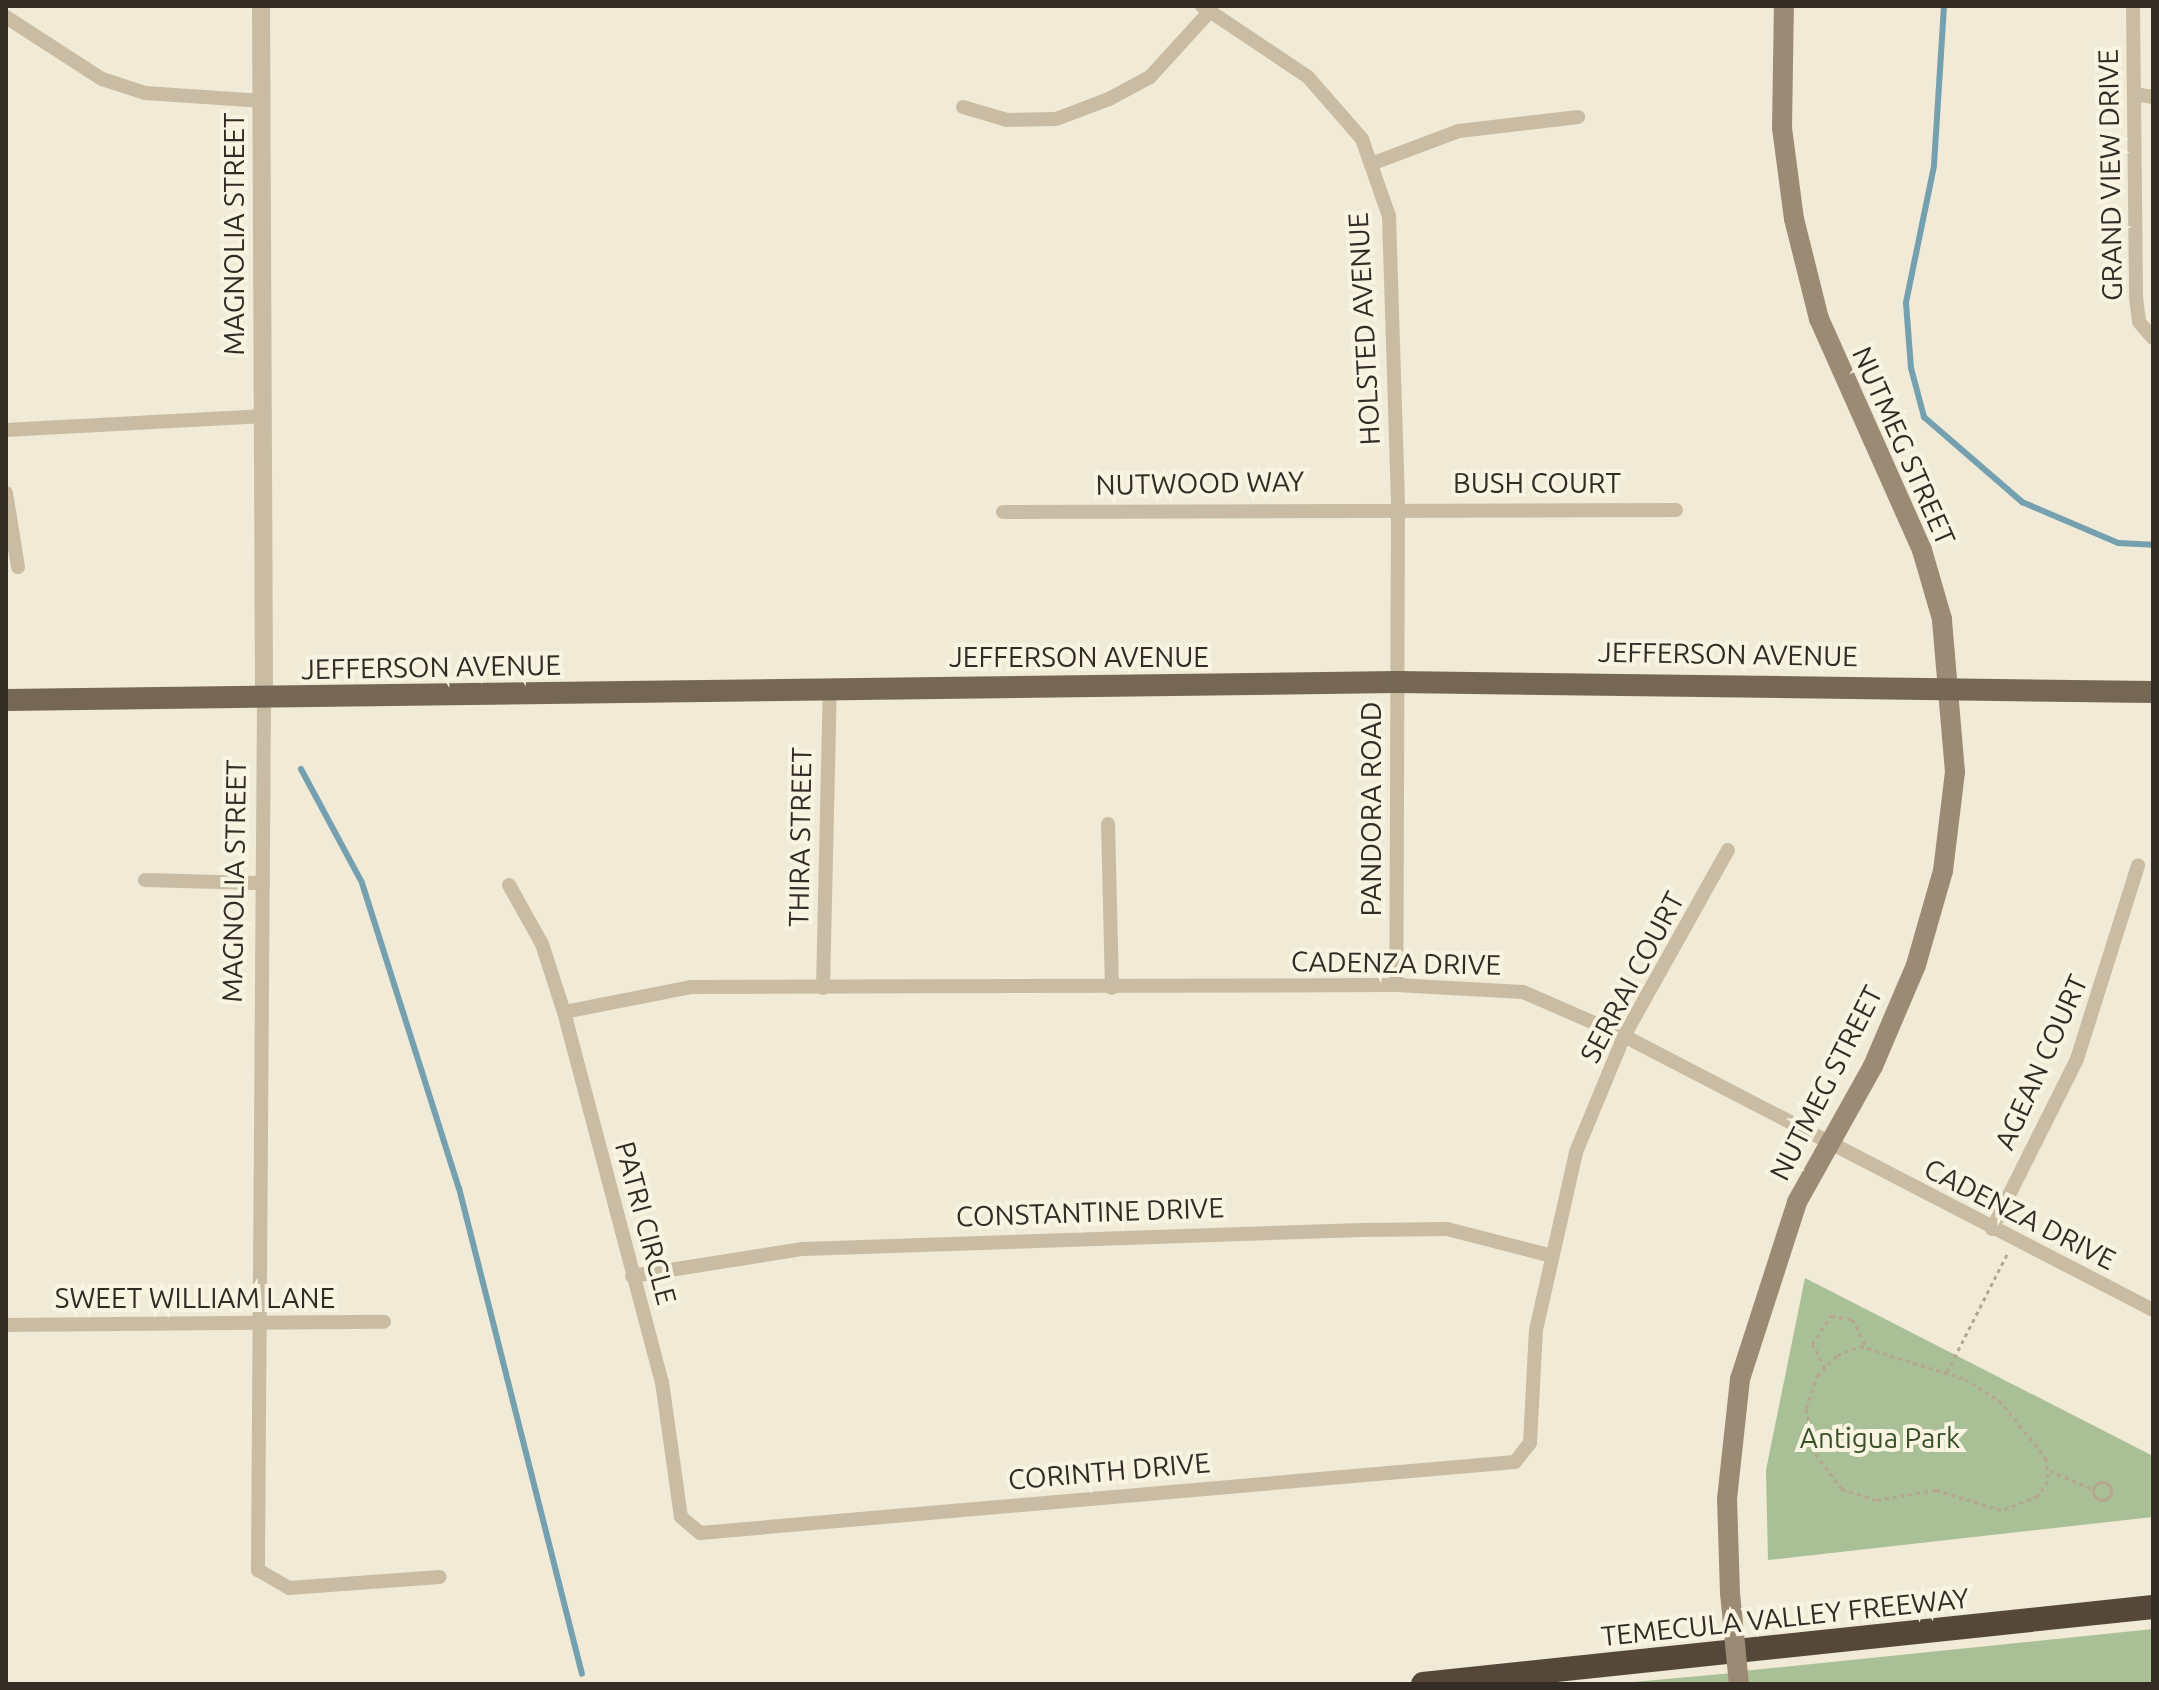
<!DOCTYPE html>
<html>
<head>
<meta charset="utf-8">
<style>
  body { margin:0 }
  #map { position:relative; width:2159px; height:1690px; overflow:hidden; background:#f1ead6; font-family:Ubuntu,sans-serif }
  div>[style] { position:absolute }
  .green>* { inset:0; background:#a9c096 }
  .stream>* { height:6px; margin:-3px; padding:0 3px; transform-origin:3px; border-radius:3px; background:#74a0af }
  .path>* { height:3px; margin-top:-1.5px; transform-origin:0; background:repeating-linear-gradient(90deg,#b5a68c 0 4px,transparent 0 8px) }
  .path>.ring { margin:-1.5px; padding:0; box-sizing:content-box; background:none; border:3px solid #b5a68c; border-radius:50% }
  .minor>* { height:14px; margin:-7px; padding:0 7px; transform-origin:7px; border-radius:7px; background:#c9bca2 }
  .tertiary>* { height:18px; margin:-9px; padding:0 9px; transform-origin:9px; border-radius:9px; background:#c9bca2 }
  .secondary>* { height:20px; margin:-10px; padding:0 10px; transform-origin:10px; border-radius:10px; background:#9c8b74 }
  .primary>* { height:22px; margin:-11px; padding:0 11px; transform-origin:11px; border-radius:11px; background:#766755 }
  .motorway>* { height:24px; margin:-12px; padding:0 12px; transform-origin:12px; border-radius:12px; background:#55483b }
  .secondary-bridge>* { height:20px; margin:-10px; padding:0 10px; transform-origin:10px; border-radius:10px; background:#9c8b74 }
  span { translate:-50% -50%; white-space:nowrap; text-align:center; line-height:1.15; -webkit-text-stroke:8px #f9f3e2; paint-order:stroke }
  .street-label { font-size:28px; color:#332c25 }
  .park-label { font-size:28px; color:#3a5228 }
  .frame { position:absolute; inset:0; border:8px solid #332c25; pointer-events:none }
</style>
</head>
<body>
<div id="map">
  <div class="green">
    <div style="clip-path:polygon(1805px 1278px,2153px 1456px,2153px 1517px,1768px 1560px,1766px 1470px)"></div>
    <div style="clip-path:polygon(2153px 1629px,2153px 1684px,1744px 1684px,1743px 1671px)"></div>
    <div style="clip-path:polygon(1733px 1673px,1734px 1684px,1611px 1684px)"></div>
  </div>
  <div class="stream">
    <div style="left:1944px;top:6px;width:160px;rotate:93.6deg"></div>
    <div style="left:1934px;top:166px;width:140px;rotate:101.6deg"></div>
    <div style="left:1906px;top:303px;width:65px;rotate:85.6deg"></div>
    <div style="left:1911px;top:368px;width:51px;rotate:75.1deg"></div>
    <div style="left:1924px;top:417px;width:130px;rotate:40.9deg"></div>
    <div style="left:2022px;top:502px;width:104px;rotate:23.1deg"></div>
    <div style="left:2118px;top:543px;width:35px;rotate:3deg"></div>
    <div style="left:301px;top:769px;width:129px;rotate:61.8deg"></div>
    <div style="left:362px;top:883px;width:320px;rotate:72.4deg"></div>
    <div style="left:459px;top:1188px;width:501px;rotate:75.8deg"></div>
  </div>
  <div class="path">
    <div style="left:1860px;top:1346px;width:110px;rotate:17.4deg"></div>
    <div style="left:1965px;top:1379px;width:40px;rotate:32deg"></div>
    <div style="left:1999px;top:1400px;width:75px;rotate:51deg"></div>
    <div style="left:2046px;top:1458px;width:23px;rotate:85deg"></div>
    <div style="left:2048px;top:1481px;width:18px;rotate:124deg"></div>
    <div style="left:2038px;top:1496px;width:40px;rotate:159deg"></div>
    <div style="left:2001px;top:1510px;width:68px;rotate:-162.9deg"></div>
    <div style="left:1936px;top:1490px;width:61px;rotate:170.5deg"></div>
    <div style="left:1876px;top:1500px;width:36px;rotate:-162deg"></div>
    <div style="left:1842px;top:1489px;width:46px;rotate:-127.1deg"></div>
    <div style="left:1814px;top:1452px;width:45px;rotate:-100.3deg"></div>
    <div style="left:1806px;top:1408px;width:34px;rotate:-71deg"></div>
    <div style="left:1817px;top:1376px;width:29px;rotate:-46deg"></div>
    <div style="left:1837px;top:1355px;width:25px;rotate:-21deg"></div>
    <div style="left:1825px;top:1368px;width:27px;rotate:-118deg"></div>
    <div style="left:1812px;top:1344px;width:34px;rotate:-56deg"></div>
    <div style="left:1831px;top:1316px;width:21px;rotate:8deg"></div>
    <div style="left:1852px;top:1319px;width:33px;rotate:63deg"></div>
    <div style="left:1947px;top:1372px;width:132px;rotate:-63deg"></div>
    <div style="left:2050px;top:1471px;width:47px;rotate:22.7deg"></div>
    <div class="ring" style="left:2093px;top:1482px;width:15px;height:15px"></div>
  </div>
  <div class="minor">
    <div style="left:1202px;top:6px;width:128px;rotate:33.8deg"></div>
    <div style="left:1308px;top:77px;width:82px;rotate:48.9deg"></div>
    <div style="left:1362px;top:139px;width:82px;rotate:70.7deg"></div>
    <div style="left:1389px;top:216px;width:291px;rotate:88.2deg"></div>
    <div style="left:1398px;top:507px;width:478px;rotate:90.2deg"></div>
    <div style="left:2133px;top:6px;width:291px;rotate:89.4deg"></div>
    <div style="left:2136px;top:297px;width:25px;rotate:83deg"></div>
    <div style="left:2139px;top:322px;width:21px;rotate:49deg"></div>
    <div style="left:6px;top:17px;width:114px;rotate:32.9deg"></div>
    <div style="left:102px;top:79px;width:45px;rotate:18deg"></div>
    <div style="left:145px;top:93px;width:116px;rotate:3.9deg"></div>
    <div style="left:2134px;top:94px;width:19px;rotate:9deg"></div>
    <div style="left:963px;top:107px;width:46px;rotate:16.5deg"></div>
    <div style="left:1007px;top:120px;width:49px;rotate:-1.2deg"></div>
    <div style="left:1056px;top:119px;width:57px;rotate:-20.7deg"></div>
    <div style="left:1109px;top:99px;width:47px;rotate:-28.2deg"></div>
    <div style="left:1150px;top:77px;width:89px;rotate:-47.7deg"></div>
    <div style="left:1371px;top:164px;width:94px;rotate:-20.6deg"></div>
    <div style="left:1459px;top:131px;width:120px;rotate:-6.7deg"></div>
    <div style="left:6px;top:430px;width:257px;rotate:-3.1deg"></div>
    <div style="left:6px;top:493px;width:75px;rotate:80.8deg"></div>
    <div style="left:1003px;top:512px;width:673px;rotate:-0.17deg"></div>
    <div style="left:264px;top:701px;width:869px;rotate:90.4deg"></div>
    <div style="left:258px;top:1570px;width:36px;rotate:30deg"></div>
    <div style="left:289px;top:1588px;width:151px;rotate:-4.2deg"></div>
    <div style="left:1108px;top:824px;width:164px;rotate:88.6deg"></div>
    <div style="left:145px;top:880px;width:118px;rotate:1.5deg"></div>
    <div style="left:509px;top:885px;width:68px;rotate:60.8deg"></div>
    <div style="left:542px;top:944px;width:71px;rotate:72.1deg"></div>
    <div style="left:564px;top:1012px;width:383px;rotate:75.2deg"></div>
    <div style="left:662px;top:1382px;width:136px;rotate:82deg"></div>
    <div style="left:681px;top:1517px;width:25px;rotate:40deg"></div>
    <div style="left:700px;top:1533px;width:818px;rotate:-4.98deg"></div>
    <div style="left:1515px;top:1462px;width:24px;rotate:-52deg"></div>
    <div style="left:1530px;top:1443px;width:113px;rotate:-87deg"></div>
    <div style="left:1536px;top:1330px;width:182px;rotate:-77.3deg"></div>
    <div style="left:1576px;top:1152px;width:126px;rotate:-67.5deg"></div>
    <div style="left:1624px;top:1036px;width:213px;rotate:-60.8deg"></div>
    <div style="left:823px;top:988px;width:301px;rotate:-88.7deg"></div>
    <div style="left:564px;top:1012px;width:129px;rotate:-11.1deg"></div>
    <div style="left:691px;top:987px;width:705px;rotate:-0.16deg"></div>
    <div style="left:1396px;top:985px;width:127px;rotate:3.2deg"></div>
    <div style="left:1523px;top:992px;width:110px;rotate:23.5deg"></div>
    <div style="left:1624px;top:1036px;width:596px;rotate:27.38deg"></div>
    <div style="left:1992px;top:1229px;width:190px;rotate:-63.4deg"></div>
    <div style="left:2077px;top:1059px;width:203px;rotate:-72.5deg"></div>
    <div style="left:632px;top:1276px;width:173px;rotate:-9deg"></div>
    <div style="left:803px;top:1249px;width:559px;rotate:-1.95deg"></div>
    <div style="left:1362px;top:1230px;width:85px;rotate:-0.7deg"></div>
    <div style="left:1447px;top:1229px;width:104px;rotate:14.4deg"></div>
    <div style="left:6px;top:1325px;width:378px;rotate:-0.5deg"></div>
  </div>
  <div class="tertiary">
    <div style="left:261px;top:6px;width:695px;rotate:89.75deg"></div>
  </div>
  <div class="secondary">
    <div style="left:1730px;top:1593px;width:94px;rotate:-91.8deg"></div>
    <div style="left:1727px;top:1499px;width:121px;rotate:-83.8deg"></div>
    <div style="left:1740px;top:1379px;width:186px;rotate:-72.1deg"></div>
    <div style="left:1797px;top:1202px;width:156px;rotate:-60.8deg"></div>
    <div style="left:1873px;top:1066px;width:110px;rotate:-66.9deg"></div>
    <div style="left:1916px;top:965px;width:98px;rotate:-74deg"></div>
    <div style="left:1943px;top:871px;width:100px;rotate:-83.1deg"></div>
    <div style="left:1955px;top:772px;width:154px;rotate:-94.9deg"></div>
    <div style="left:1942px;top:619px;width:72px;rotate:-106.2deg"></div>
    <div style="left:1922px;top:550px;width:253px;rotate:-114deg"></div>
    <div style="left:1819px;top:319px;width:103px;rotate:-104deg"></div>
    <div style="left:1794px;top:219px;width:92px;rotate:-97.5deg"></div>
    <div style="left:1782px;top:128px;width:122px;rotate:-89.1deg"></div>
  </div>
  <div class="primary">
    <div style="left:6px;top:700px;width:1391px;rotate:-0.74deg"></div>
    <div style="left:1397px;top:682px;width:756px;rotate:0.76deg"></div>
  </div>
  <div class="motorway">
    <div style="left:1423px;top:1684px;width:734px;rotate:-6.02deg"></div>
  </div>
  <div class="secondary-bridge">
    <div style="left:1730px;top:1593px;width:91px;rotate:84.4deg"></div>
  </div>
  <div class="street-label">
    <span style="left:2110px;top:175px;rotate:-91deg">GRAND VIEW DRIVE</span>
    <span style="left:234px;top:234px;rotate:-90deg">MAGNOLIA STREET</span>
    <span style="left:1364px;top:329px;rotate:-93deg">HOLSTED AVENUE</span>
    <span style="left:1904px;top:446px;rotate:66deg">NUTMEG STREET</span>
    <span style="left:1200px;top:483px;rotate:-1deg">NUTWOOD WAY</span>
    <span style="left:1537px;top:483px">BUSH COURT</span>
    <span style="left:1728px;top:654px;rotate:1deg">JEFFERSON AVENUE</span>
    <span style="left:1079px;top:657px">JEFFERSON AVENUE</span>
    <span style="left:431px;top:667px;rotate:-1deg">JEFFERSON AVENUE</span>
    <span style="left:1371px;top:809px;rotate:-90deg">PANDORA ROAD</span>
    <span style="left:800px;top:837px;rotate:-89deg">THIRA STREET</span>
    <span style="left:234px;top:881px;rotate:-89deg">MAGNOLIA STREET</span>
    <span style="left:1396px;top:963px;rotate:1deg">CADENZA DRIVE</span>
    <span style="left:1632px;top:977px;rotate:-62deg">SERRAI COURT</span>
    <span style="left:2041px;top:1062px;rotate:-66deg">AGEAN COURT</span>
    <span style="left:1826px;top:1083px;rotate:-63deg">NUTMEG STREET</span>
    <span style="left:1090px;top:1212px;rotate:-2deg">CONSTANTINE DRIVE</span>
    <span style="left:2020px;top:1214px;rotate:27deg">CADENZA DRIVE</span>
    <span style="left:646px;top:1223px;rotate:75deg">PATRI CIRCLE</span>
    <span style="left:195px;top:1298px">SWEET WILLIAM LANE</span>
    <span style="left:1109px;top:1471px;rotate:-5deg">CORINTH DRIVE</span>
    <span style="left:1785px;top:1617px;rotate:-6deg">TEMECULA VALLEY FREEWAY</span>
  </div>
  <div class="park-label">
    <span style="left:1880px;top:1438px">Antigua Park</span>
  </div>
  <div class="frame"></div>
</div>
</body>
</html>
